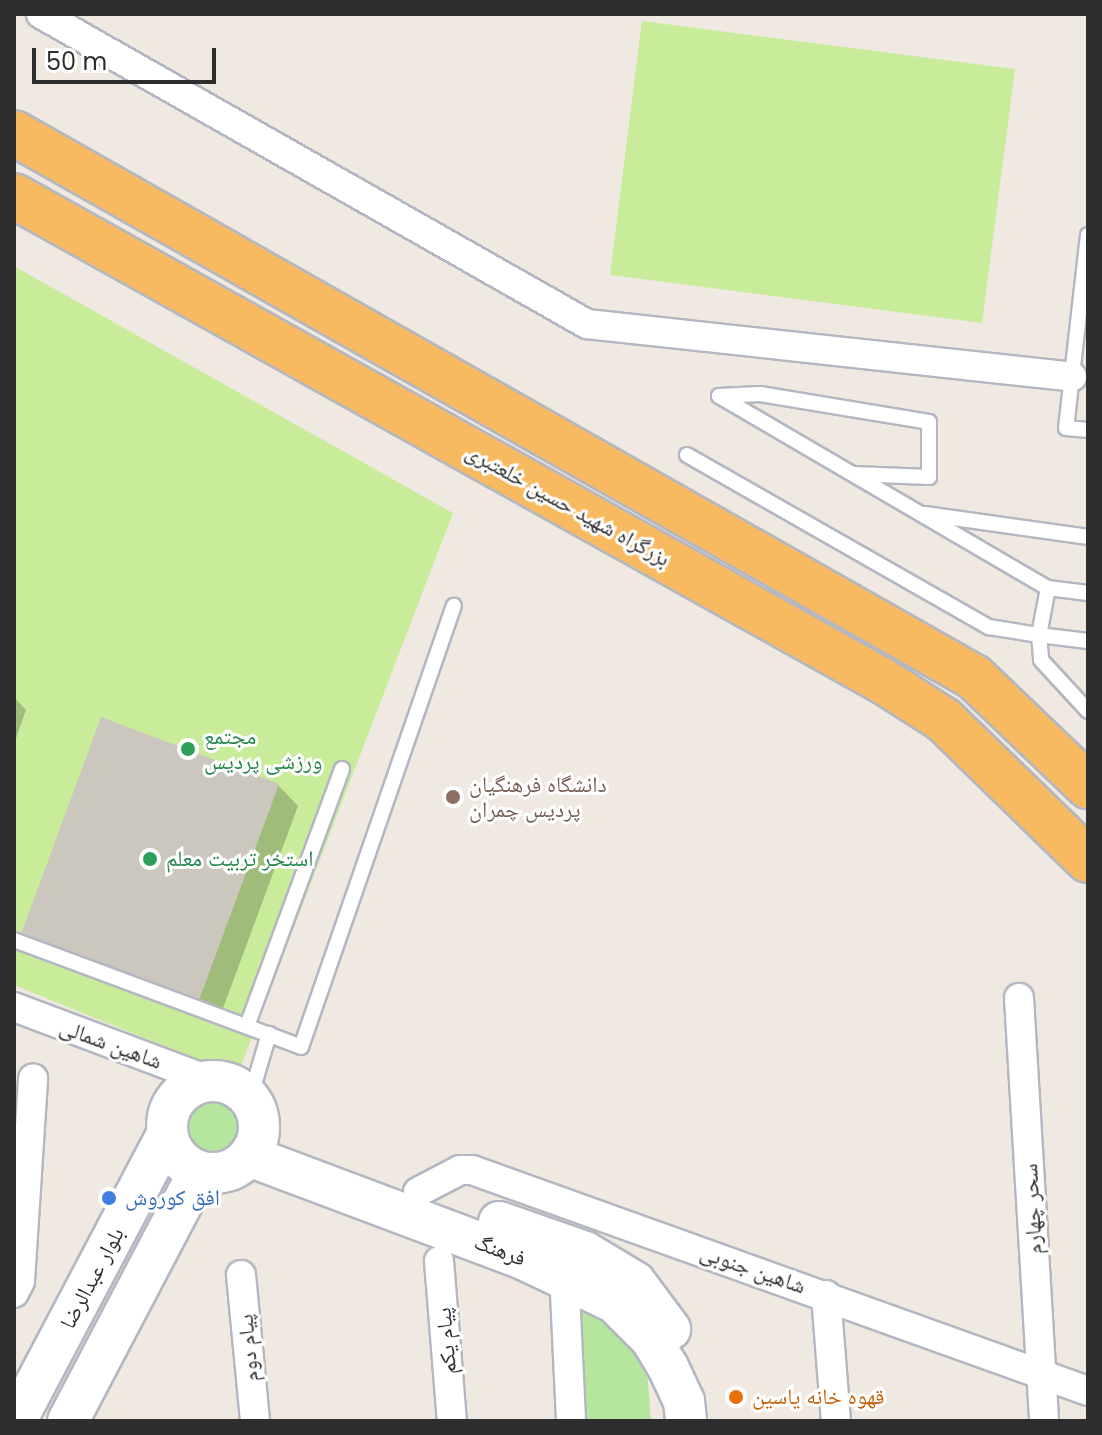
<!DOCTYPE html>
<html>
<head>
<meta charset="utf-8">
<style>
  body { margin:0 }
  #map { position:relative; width:1102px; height:1435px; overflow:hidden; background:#efe9e1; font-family:Poppins,"Noto Naskh Arabic",sans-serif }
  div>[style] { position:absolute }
  .green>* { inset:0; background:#b6e59e }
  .round { border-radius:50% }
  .pitch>* { inset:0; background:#c9ec9a }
  .shadow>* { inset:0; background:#0003 }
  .building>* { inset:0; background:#cbc7bf }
  .roads { filter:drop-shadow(2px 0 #b4b7c1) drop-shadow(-2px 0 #b4b7c1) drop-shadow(0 2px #b4b7c1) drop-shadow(0 -2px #b4b7c1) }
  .service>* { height:14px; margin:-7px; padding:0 7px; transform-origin:7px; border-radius:7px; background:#fff }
  .minor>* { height:28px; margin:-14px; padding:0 14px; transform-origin:14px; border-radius:14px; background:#fff }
  .secondary>* { height:40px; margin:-20px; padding:0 20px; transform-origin:20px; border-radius:20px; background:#fff }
  .secondary>.ring { margin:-20px; padding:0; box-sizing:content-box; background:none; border:40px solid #fff; border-radius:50% }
  .trunk>* { height:44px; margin:-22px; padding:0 22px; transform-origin:22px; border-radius:22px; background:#f8ba60 }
  .dots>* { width:22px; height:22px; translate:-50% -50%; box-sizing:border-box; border:4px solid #fff; border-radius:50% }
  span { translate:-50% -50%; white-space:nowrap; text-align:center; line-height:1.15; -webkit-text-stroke:6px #fff; paint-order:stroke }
  .street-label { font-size:22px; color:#2e2e2e }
  .leisure-label { font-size:22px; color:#27864d }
  .left { translate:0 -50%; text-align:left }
  .education-label { font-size:22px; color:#785e54 }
  .shop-label { font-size:22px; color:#366cbe }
  .food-label { font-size:22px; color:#c56008 }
  .frame { position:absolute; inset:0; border:16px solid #2e2e2e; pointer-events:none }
  .scale { position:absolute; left:32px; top:48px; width:184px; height:36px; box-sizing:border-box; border:4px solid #2e2e2e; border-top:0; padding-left:10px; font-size:24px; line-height:28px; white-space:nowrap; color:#2e2e2e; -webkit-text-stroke:6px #fff; paint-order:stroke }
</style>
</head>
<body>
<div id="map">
  <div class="green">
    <div class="round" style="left:183px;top:1095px;width:62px;height:62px"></div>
    <div style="clip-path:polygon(597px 1303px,645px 1345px,651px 1421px,583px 1421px,575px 1309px)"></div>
  </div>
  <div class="pitch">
    <div style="clip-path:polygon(642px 21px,1015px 69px,982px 323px,610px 275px)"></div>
    <div style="clip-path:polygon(14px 266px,453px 513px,237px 1076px,14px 985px)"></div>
  </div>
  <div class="shadow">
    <div style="clip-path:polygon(14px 697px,26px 710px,14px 744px)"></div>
    <div style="clip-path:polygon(278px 785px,298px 806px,219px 1019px,44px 954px,24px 934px)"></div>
  </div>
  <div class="building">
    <div style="clip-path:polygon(101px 717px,279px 784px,199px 1000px,21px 934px)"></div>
  </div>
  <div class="roads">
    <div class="service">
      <div style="left:1088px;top:235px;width:194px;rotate:96.5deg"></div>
      <div style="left:1066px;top:428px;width:22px;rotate:5deg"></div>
      <div style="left:719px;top:396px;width:381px;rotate:30.3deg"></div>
      <div style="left:1048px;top:588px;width:48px;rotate:100.8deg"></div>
      <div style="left:1039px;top:635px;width:49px;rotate:7deg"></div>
      <div style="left:719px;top:396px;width:41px;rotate:-2.8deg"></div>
      <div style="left:760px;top:394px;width:171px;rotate:9.4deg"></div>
      <div style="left:929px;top:422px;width:55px;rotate:90deg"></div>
      <div style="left:929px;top:477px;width:75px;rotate:-177.7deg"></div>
      <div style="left:687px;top:455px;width:348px;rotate:29.7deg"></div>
      <div style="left:989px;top:627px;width:51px;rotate:9.1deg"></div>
      <div style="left:1039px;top:635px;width:25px;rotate:85deg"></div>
      <div style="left:1041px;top:660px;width:69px;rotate:47.3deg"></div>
      <div style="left:925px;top:514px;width:165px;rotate:8deg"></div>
      <div style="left:1048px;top:588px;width:40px;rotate:7.1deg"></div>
      <div style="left:14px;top:940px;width:306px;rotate:20.4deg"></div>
      <div style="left:301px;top:1047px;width:467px;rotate:-70.9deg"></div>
      <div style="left:247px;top:1026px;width:274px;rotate:-69.7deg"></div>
      <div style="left:250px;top:1098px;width:67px;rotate:-73.5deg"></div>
    </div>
    <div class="minor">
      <div style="left:41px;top:14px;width:628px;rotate:29.59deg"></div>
      <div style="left:587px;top:324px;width:488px;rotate:6.2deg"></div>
      <div style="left:1019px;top:998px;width:424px;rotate:86.6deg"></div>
      <div style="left:14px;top:1007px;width:207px;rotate:20.6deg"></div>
      <div style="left:418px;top:1192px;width:47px;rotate:-27.6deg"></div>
      <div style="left:460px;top:1170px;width:12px"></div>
      <div style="left:472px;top:1170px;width:654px;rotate:19.74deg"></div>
      <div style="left:439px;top:1261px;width:161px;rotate:85.4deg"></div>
      <div style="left:241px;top:1275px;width:147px;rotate:84.5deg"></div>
      <div style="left:14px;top:1293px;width:13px;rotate:-63deg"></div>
      <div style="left:20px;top:1281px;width:203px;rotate:-86.3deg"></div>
      <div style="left:565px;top:1293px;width:128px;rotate:87.3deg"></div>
      <div style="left:826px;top:1295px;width:126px;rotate:85.5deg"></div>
    </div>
    <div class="secondary">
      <div class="ring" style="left:167px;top:1081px;width:52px;height:52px"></div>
      <div style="left:249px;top:1156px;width:295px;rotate:20.6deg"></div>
      <div style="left:525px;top:1260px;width:100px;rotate:25.5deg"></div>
      <div style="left:615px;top:1303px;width:51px;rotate:45deg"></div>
      <div style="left:651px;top:1339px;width:33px;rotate:59deg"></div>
      <div style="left:668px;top:1367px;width:38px;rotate:65deg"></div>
      <div style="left:684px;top:1401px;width:20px;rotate:84deg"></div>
      <div style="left:499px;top:1222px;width:91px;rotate:19.2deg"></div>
      <div style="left:585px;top:1252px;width:58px;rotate:31deg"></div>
      <div style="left:635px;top:1282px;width:59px;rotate:53.3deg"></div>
      <div style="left:16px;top:1421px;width:324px;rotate:-62.2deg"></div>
      <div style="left:68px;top:1421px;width:282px;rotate:-62.3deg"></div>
    </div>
    <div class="trunk">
      <div style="left:14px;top:133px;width:1103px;rotate:29.54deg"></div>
      <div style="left:974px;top:677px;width:158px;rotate:43.7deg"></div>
      <div style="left:14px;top:196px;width:995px;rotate:29.17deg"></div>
      <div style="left:883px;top:681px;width:72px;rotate:32.6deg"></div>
      <div style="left:944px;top:720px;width:201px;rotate:44.2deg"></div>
    </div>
  </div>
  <div class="dots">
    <div style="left:188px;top:749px;background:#2e9e5b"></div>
    <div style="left:453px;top:797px;background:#8d6e63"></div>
    <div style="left:150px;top:859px;background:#2e9e5b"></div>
    <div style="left:109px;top:1198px;background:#3f7fe0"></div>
    <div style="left:736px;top:1397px;background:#e8710a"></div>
  </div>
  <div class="street-label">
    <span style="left:568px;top:505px;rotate:29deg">بزرگراه شهید حسین خلعتبری</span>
    <span style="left:111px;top:1044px;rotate:20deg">شاهین شمالی</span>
    <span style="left:1032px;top:1209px;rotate:-93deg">سحر چهارم</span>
    <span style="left:500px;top:1250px;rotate:21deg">فرهنگ</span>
    <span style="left:753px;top:1269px;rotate:19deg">شاهین جنوبی</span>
    <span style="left:92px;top:1278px;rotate:-62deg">بلوار عبدالرضا</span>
    <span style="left:446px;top:1341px;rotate:-95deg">پیام یکم</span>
    <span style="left:248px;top:1348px;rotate:-95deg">پیام دوم</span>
  </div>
  <div class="leisure-label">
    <span class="left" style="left:204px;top:749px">مجتمع<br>ورزشی پردیس</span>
    <span class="left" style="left:166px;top:859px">استخر تربیت معلم</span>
  </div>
  <div class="education-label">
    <span class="left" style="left:469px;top:797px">دانشگاه فرهنگیان<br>پردیس چمران</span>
  </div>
  <div class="shop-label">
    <span class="left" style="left:125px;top:1198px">افق کوروش</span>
  </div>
  <div class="food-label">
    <span class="left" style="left:752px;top:1397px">قهوه خانه یاسین</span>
  </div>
  <div class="frame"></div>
  <div class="scale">50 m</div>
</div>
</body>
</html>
